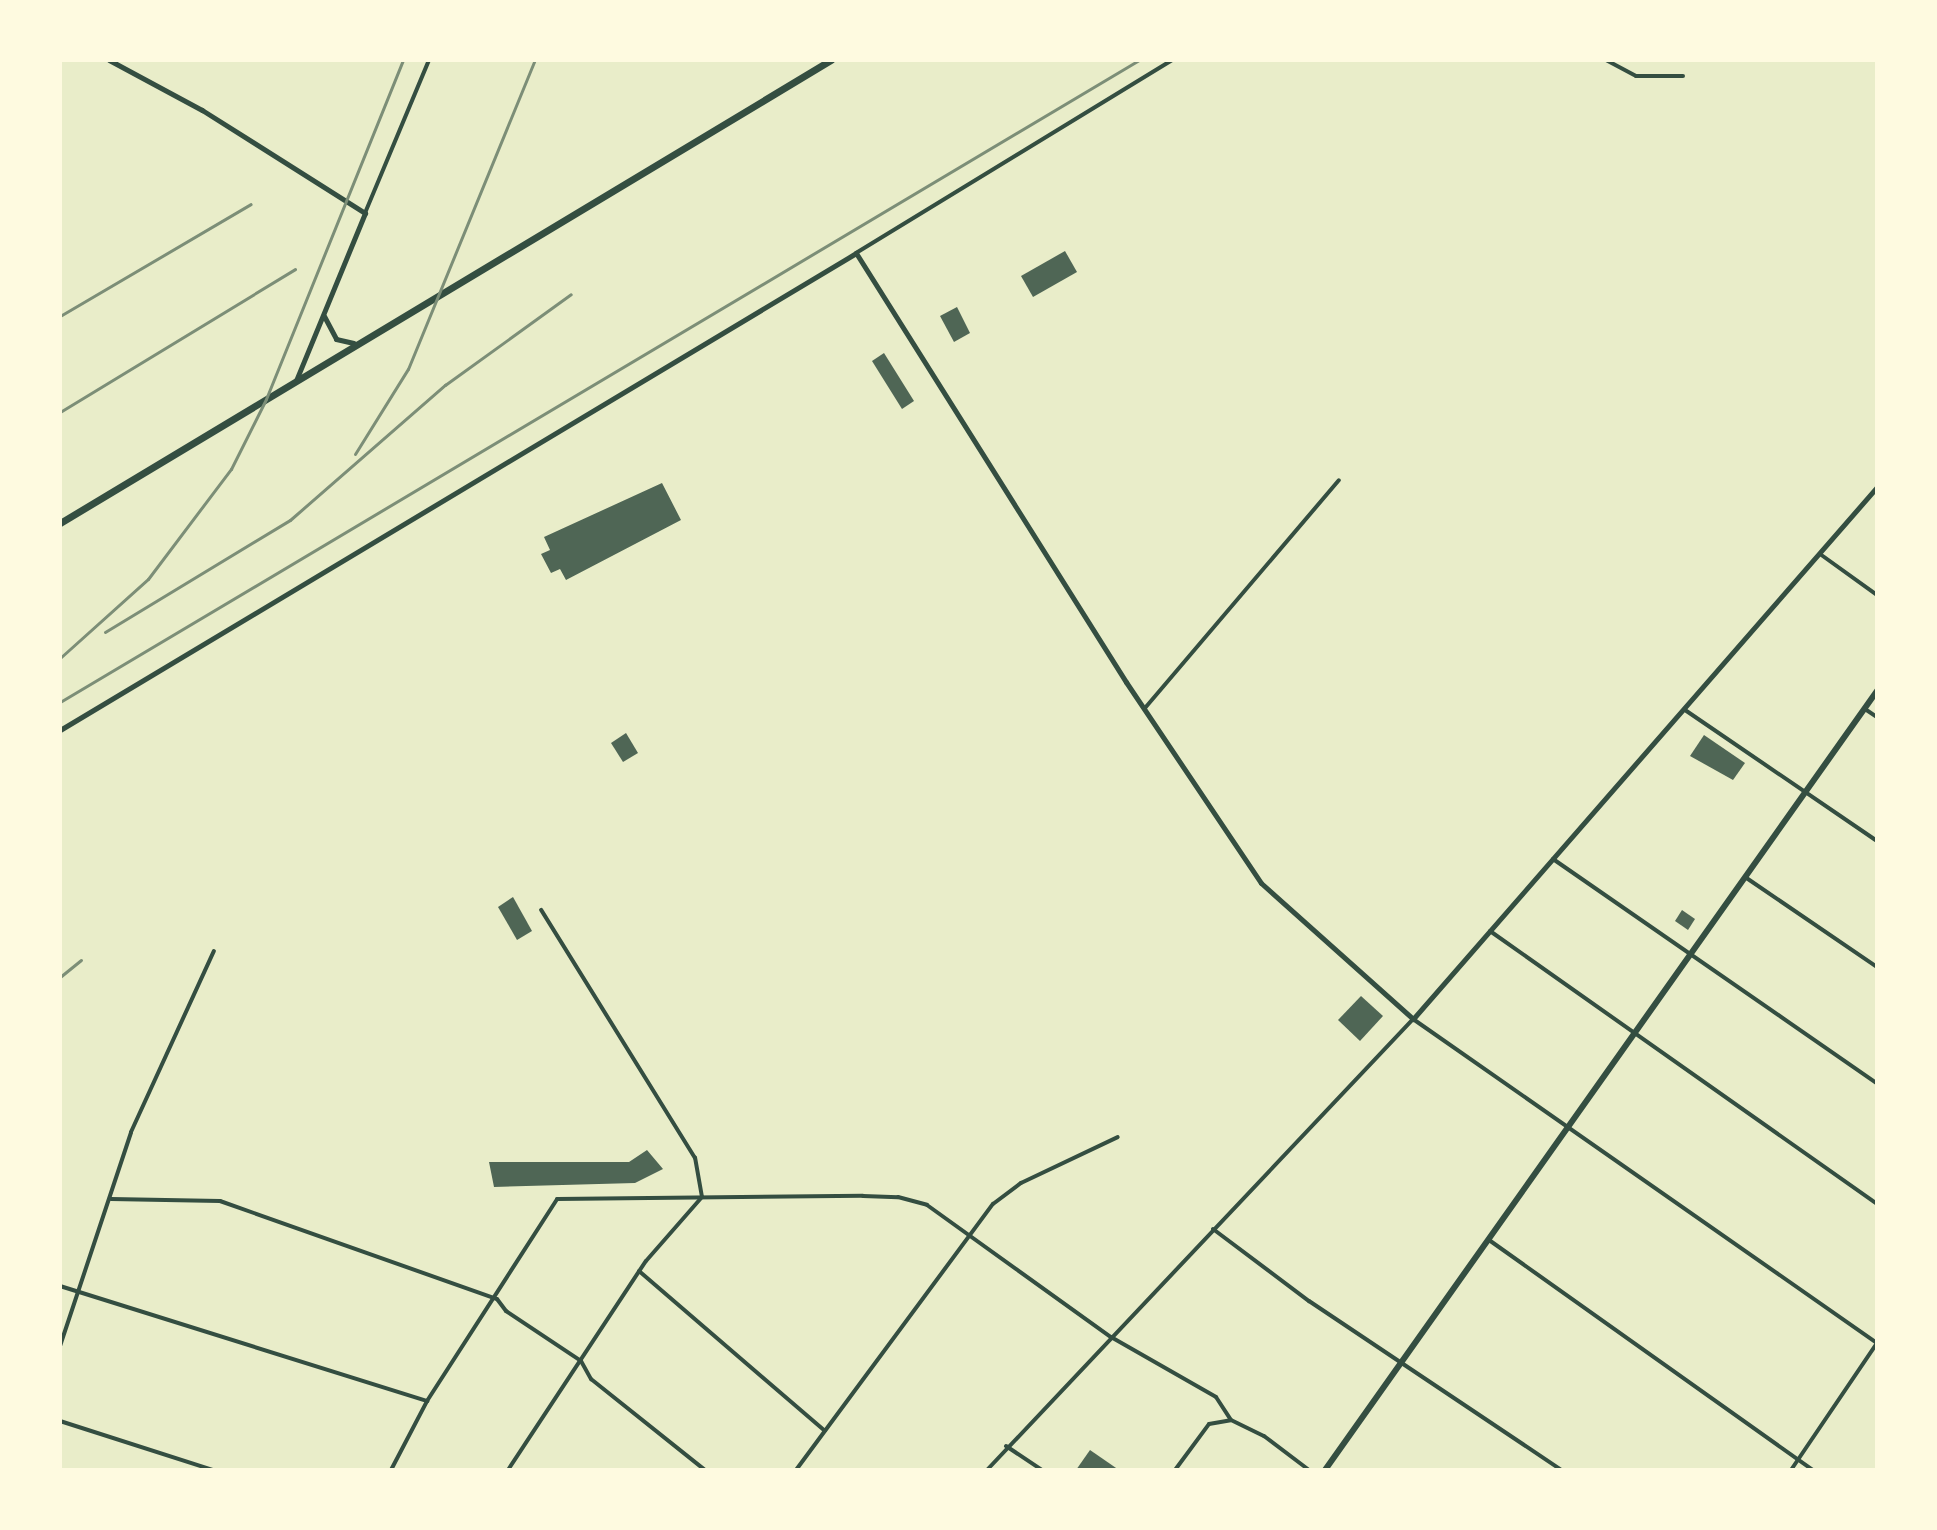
<!DOCTYPE html>
<html>
<head>
<meta charset="utf-8">
<style>
  body { margin:0 }
  #map { position:relative; width:1937px; height:1530px; overflow:hidden; background:#e9edc9; font-family:"Source Sans 3",sans-serif }
  div>[style] { position:absolute }
  .building>* { inset:0; background:#4f6655 }
  .minor>* { height:4px; margin:-2px; padding:0 2px; transform-origin:2px; border-radius:2px; background:#344e41 }
  .tertiary>* { height:5px; margin:-2.5px; padding:0 2.5px; transform-origin:2.5px; border-radius:2.5px; background:#344e41 }
  .secondary>* { height:6px; margin:-3px; padding:0 3px; transform-origin:3px; border-radius:3px; background:#344e41 }
  .primary>* { height:7px; margin:-3.5px; padding:0 3.5px; transform-origin:3.5px; border-radius:3.5px; background:#344e41 }
  .rail>* { height:3px; margin:-1.5px; padding:0 1.5px; transform-origin:1.5px; border-radius:1.5px; background:#7c8e77 }
  span { translate:-50% -50%; white-space:nowrap; text-align:center; line-height:1.15; -webkit-text-stroke:6px #fefae0; paint-order:stroke }
  .frame { position:absolute; inset:0; border:62px solid #fefae0; pointer-events:none }
</style>
</head>
<body>
<div id="map">
  <div class="building">
    <div style="clip-path:polygon(1065px 251px,1077px 272px,1033px 297px,1021px 276px)"></div>
    <div style="clip-path:polygon(957px 307px,970px 333px,954px 342px,940px 316px)"></div>
    <div style="clip-path:polygon(884px 353px,914px 401px,902px 409px,872px 361px)"></div>
    <div style="clip-path:polygon(662px 483px,681px 520px,566px 580px,560px 569px,551px 573px,541px 554px,550px 550px,544px 537px)"></div>
    <div style="clip-path:polygon(626px 733px,638px 753px,623px 762px,611px 743px)"></div>
    <div style="clip-path:polygon(1704px 735px,1745px 763px,1733px 780px,1690px 756px)"></div>
    <div style="clip-path:polygon(513px 897px,532px 931px,517px 940px,498px 907px)"></div>
    <div style="clip-path:polygon(1682px 910px,1695px 919px,1688px 930px,1675px 921px)"></div>
    <div style="clip-path:polygon(1361px 996px,1383px 1016px,1360px 1041px,1338px 1020px)"></div>
    <div style="clip-path:polygon(647px 1150px,663px 1169px,635px 1183px,494px 1187px,489px 1162px,629px 1162px)"></div>
    <div style="clip-path:polygon(1090px 1450px,1119px 1470px,1076px 1470px)"></div>
  </div>
  <div class="minor">
    <div style="left:1606px;top:60px;width:34px;rotate:28deg"></div>
    <div style="left:1636px;top:76px;width:47px"></div>
    <div style="left:365px;top:213px;width:166px;rotate:-67.3deg"></div>
    <div style="left:856px;top:253px;width:370px;rotate:-31.4deg"></div>
    <div style="left:1820px;top:554px;width:70px;rotate:35.7deg"></div>
    <div style="left:1145px;top:708px;width:299px;rotate:-49.6deg"></div>
    <div style="left:1865px;top:709px;width:14px;rotate:34deg"></div>
    <div style="left:1685px;top:710px;width:232px;rotate:34.3deg"></div>
    <div style="left:1553px;top:859px;width:394px;rotate:34.7deg"></div>
    <div style="left:1745px;top:877px;width:160px;rotate:34.3deg"></div>
    <div style="left:1490px;top:931px;width:474px;rotate:35.2deg"></div>
    <div style="left:111px;top:1199px;width:109px;rotate:1.1deg"></div>
    <div style="left:220px;top:1201px;width:294px;rotate:19.5deg"></div>
    <div style="left:497px;top:1299px;width:15px;rotate:53deg"></div>
    <div style="left:506px;top:1311px;width:90px;rotate:33.7deg"></div>
    <div style="left:581px;top:1361px;width:21px;rotate:61deg"></div>
    <div style="left:591px;top:1379px;width:146px;rotate:38.6deg"></div>
    <div style="left:1213px;top:1229px;width:120px;rotate:36.9deg"></div>
    <div style="left:1309px;top:1301px;width:303px;rotate:33.8deg"></div>
    <div style="left:1489px;top:1240px;width:397px;rotate:35.4deg"></div>
    <div style="left:639px;top:1271px;width:245px;rotate:40.7deg"></div>
    <div style="left:60px;top:1286px;width:385px;rotate:17.4deg"></div>
    <div style="left:60px;top:1346px;width:225px;rotate:-71.6deg"></div>
    <div style="left:131px;top:1132px;width:199px;rotate:-65.4deg"></div>
    <div style="left:60px;top:1421px;width:161px;rotate:17.8deg"></div>
    <div style="left:1006px;top:1446px;width:43px;rotate:33.7deg"></div>
    <div style="left:391px;top:1470px;width:78px;rotate:-62.4deg"></div>
    <div style="left:427px;top:1401px;width:240px;rotate:-57.2deg"></div>
    <div style="left:557px;top:1199px;width:306px;rotate:-0.6deg"></div>
    <div style="left:863px;top:1196px;width:35px;rotate:2deg"></div>
    <div style="left:898px;top:1197px;width:30px;rotate:15deg"></div>
    <div style="left:927px;top:1205px;width:226px;rotate:35.7deg"></div>
    <div style="left:1111px;top:1337px;width:121px;rotate:29.7deg"></div>
    <div style="left:1216px;top:1397px;width:27px;rotate:57deg"></div>
    <div style="left:1231px;top:1420px;width:37px;rotate:26deg"></div>
    <div style="left:1264px;top:1436px;width:56px;rotate:37.1deg"></div>
    <div style="left:508px;top:1470px;width:250px;rotate:-56.6deg"></div>
    <div style="left:646px;top:1261px;width:85px;rotate:-48.8deg"></div>
    <div style="left:702px;top:1197px;width:40px;rotate:-100deg"></div>
    <div style="left:695px;top:1158px;width:292px;rotate:-121.8deg"></div>
    <div style="left:796px;top:1470px;width:331px;rotate:-53.5deg"></div>
    <div style="left:993px;top:1204px;width:35px;rotate:-37deg"></div>
    <div style="left:1021px;top:1183px;width:107px;rotate:-25.4deg"></div>
    <div style="left:987px;top:1470px;width:620px;rotate:-46.63deg"></div>
    <div style="left:1413px;top:1019px;width:566px;rotate:34.93deg"></div>
    <div style="left:1175px;top:1470px;width:57px;rotate:-53.5deg"></div>
    <div style="left:1209px;top:1424px;width:22px;rotate:-10deg"></div>
    <div style="left:1791px;top:1470px;width:153px;rotate:-55.9deg"></div>
  </div>
  <div class="tertiary">
    <div style="left:109px;top:60px;width:106px;rotate:28.3deg"></div>
    <div style="left:202px;top:110px;width:193px;rotate:32.3deg"></div>
    <div style="left:365px;top:213px;width:181px;rotate:112.4deg"></div>
    <div style="left:324px;top:316px;width:26px;rotate:62deg"></div>
    <div style="left:336px;top:339px;width:18px;rotate:13deg"></div>
    <div style="left:60px;top:730px;width:928px;rotate:-30.93deg"></div>
    <div style="left:856px;top:253px;width:507px;rotate:57.81deg"></div>
    <div style="left:1126px;top:682px;width:242px;rotate:56.1deg"></div>
    <div style="left:1261px;top:883px;width:204px;rotate:41.8deg"></div>
    <div style="left:1413px;top:1019px;width:706px;rotate:-48.91deg"></div>
  </div>
  <div class="secondary">
    <div style="left:1325px;top:1470px;width:955px;rotate:-54.68deg"></div>
  </div>
  <div class="primary">
    <div style="left:60px;top:523px;width:899px;rotate:-30.99deg"></div>
  </div>
  <div class="rail">
    <div style="left:60px;top:316px;width:221px;rotate:-30.4deg"></div>
    <div style="left:60px;top:412px;width:275px;rotate:-31.3deg"></div>
    <div style="left:355px;top:454px;width:100px;rotate:-58.1deg"></div>
    <div style="left:408px;top:369px;width:334px;rotate:-67.7deg"></div>
    <div style="left:105px;top:632px;width:216px;rotate:-31.2deg"></div>
    <div style="left:290px;top:520px;width:206px;rotate:-41.1deg"></div>
    <div style="left:445px;top:385px;width:155px;rotate:-35.8deg"></div>
    <div style="left:60px;top:658px;width:118px;rotate:-41.9deg"></div>
    <div style="left:148px;top:579px;width:138px;rotate:-53deg"></div>
    <div style="left:231px;top:469px;width:78px;rotate:-63.4deg"></div>
    <div style="left:266px;top:399px;width:366px;rotate:-68deg"></div>
    <div style="left:60px;top:702px;width:1256px;rotate:-30.75deg"></div>
    <div style="left:60px;top:977px;width:27px;rotate:-39deg"></div>
  </div>
  <div class="frame"></div>
</div>
</body>
</html>
